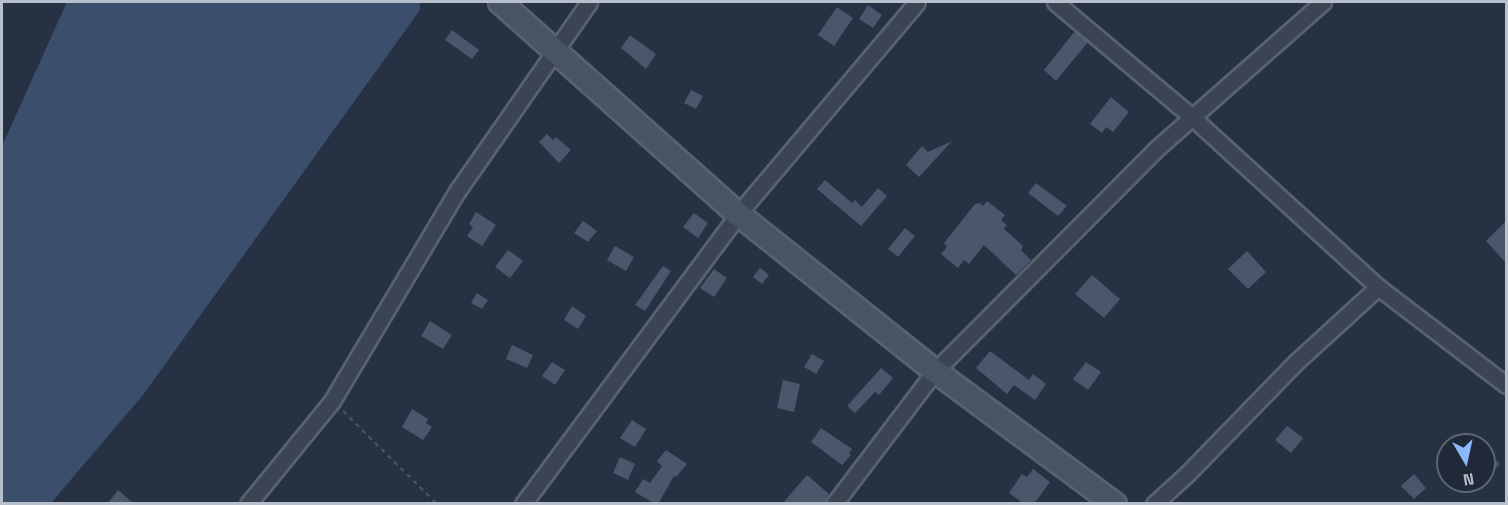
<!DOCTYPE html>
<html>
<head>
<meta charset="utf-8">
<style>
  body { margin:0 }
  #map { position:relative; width:1508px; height:505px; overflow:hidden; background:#263243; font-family:"Space Grotesk",sans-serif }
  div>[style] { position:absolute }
  .water>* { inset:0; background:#3b4f6c }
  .building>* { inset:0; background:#4a5669 }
  .path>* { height:2px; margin-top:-1px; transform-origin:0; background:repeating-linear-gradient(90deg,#465d60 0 4.5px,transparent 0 9px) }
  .roads { filter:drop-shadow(2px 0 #58626f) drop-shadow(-2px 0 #58626f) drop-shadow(0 2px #58626f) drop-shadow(0 -2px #58626f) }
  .street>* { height:15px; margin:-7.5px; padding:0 7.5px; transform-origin:7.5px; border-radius:7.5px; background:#3a4452 }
  .secondary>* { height:22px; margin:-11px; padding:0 11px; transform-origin:11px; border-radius:11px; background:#485365 }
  span { translate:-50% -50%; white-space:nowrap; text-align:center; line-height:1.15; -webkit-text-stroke:4.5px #1f2937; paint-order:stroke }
  .frame { position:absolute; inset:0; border:3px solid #b7bfcc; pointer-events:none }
  .north { position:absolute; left:1436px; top:433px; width:60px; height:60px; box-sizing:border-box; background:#1f2937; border:2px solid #5c6573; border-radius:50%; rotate:171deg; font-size:16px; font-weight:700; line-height:24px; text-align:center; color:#b7bfcc }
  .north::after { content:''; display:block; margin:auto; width:21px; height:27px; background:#8db7fb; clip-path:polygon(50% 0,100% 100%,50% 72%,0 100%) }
</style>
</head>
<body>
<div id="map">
  <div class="water">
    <div style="clip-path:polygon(67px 2px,420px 2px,420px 10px,143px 395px,51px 503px,2px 503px,2px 146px)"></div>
  </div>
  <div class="building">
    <div style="clip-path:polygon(868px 5px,882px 15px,873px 28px,859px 19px)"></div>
    <div style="clip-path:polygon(837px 7px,853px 18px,834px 46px,818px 35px)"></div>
    <div style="clip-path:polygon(452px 30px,479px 50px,472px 59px,445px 40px)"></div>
    <div style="clip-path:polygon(1075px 31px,1088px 42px,1056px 81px,1044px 70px)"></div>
    <div style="clip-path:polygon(630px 35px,656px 54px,646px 69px,621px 48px)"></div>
    <div style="clip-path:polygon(691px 90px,703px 96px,696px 109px,684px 103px)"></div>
    <div style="clip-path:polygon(1111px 97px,1129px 112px,1113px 132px,1106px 127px,1102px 133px,1090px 124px)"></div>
    <div style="clip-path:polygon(547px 134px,553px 140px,556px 137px,571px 150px,559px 163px,539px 142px)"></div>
    <div style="clip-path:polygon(952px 141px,919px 177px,906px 165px,922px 146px,928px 152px)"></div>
    <div style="clip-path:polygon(825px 180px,852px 203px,855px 200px,862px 207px,878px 188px,887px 196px,861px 226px,817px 189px)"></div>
    <div style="clip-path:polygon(1036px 183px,1067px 206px,1058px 216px,1028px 193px)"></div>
    <div style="clip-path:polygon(987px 201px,1005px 215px,1001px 220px,1007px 225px,1004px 229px,1023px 246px,1021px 250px,1031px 260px,1016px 275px,984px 245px,969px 264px,964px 260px,958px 268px,941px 254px,947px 247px,944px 243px,975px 204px,979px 203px,983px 206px)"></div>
    <div style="clip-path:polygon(476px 212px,496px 225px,482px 246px,467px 236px,473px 227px,469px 224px)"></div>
    <div style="clip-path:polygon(694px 213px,708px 223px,698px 238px,683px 227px)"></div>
    <div style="clip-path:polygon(583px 221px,597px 231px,588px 242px,574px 233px)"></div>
    <div style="clip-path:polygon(1506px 221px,1506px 263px,1486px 241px)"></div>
    <div style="clip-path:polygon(905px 228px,915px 236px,898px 257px,888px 249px)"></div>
    <div style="clip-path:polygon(615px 246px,634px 257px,626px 271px,607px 260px)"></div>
    <div style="clip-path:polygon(508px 250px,523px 261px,510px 278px,495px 267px)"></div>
    <div style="clip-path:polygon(1247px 251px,1266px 272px,1248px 289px,1228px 269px)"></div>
    <div style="clip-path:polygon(663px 266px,671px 271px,645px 311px,635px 305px)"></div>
    <div style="clip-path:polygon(760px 268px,769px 275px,762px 284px,753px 277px)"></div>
    <div style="clip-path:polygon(714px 269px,727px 278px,714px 297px,700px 288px)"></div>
    <div style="clip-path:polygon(1092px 275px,1120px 299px,1104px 318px,1075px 294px)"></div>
    <div style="clip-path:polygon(477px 293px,488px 300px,482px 309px,471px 303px)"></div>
    <div style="clip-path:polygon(572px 306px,586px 316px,578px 329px,564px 320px)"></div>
    <div style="clip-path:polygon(430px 321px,452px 335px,443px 349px,421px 336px)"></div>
    <div style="clip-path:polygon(512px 345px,533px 355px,527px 368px,506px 359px)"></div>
    <div style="clip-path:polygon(990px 351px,1029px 380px,1033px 374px,1046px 384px,1035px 400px,1014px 385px,1007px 394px,976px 368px)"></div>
    <div style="clip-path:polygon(812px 354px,824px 361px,816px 374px,804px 367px)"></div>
    <div style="clip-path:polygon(552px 362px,565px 370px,555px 385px,542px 376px)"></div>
    <div style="clip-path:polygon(1086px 362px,1101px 372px,1088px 390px,1073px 379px)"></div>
    <div style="clip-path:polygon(881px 368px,893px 378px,879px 395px,875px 392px,855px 413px,847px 406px)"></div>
    <div style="clip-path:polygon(783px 380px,800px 384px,794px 412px,777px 408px)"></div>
    <div style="clip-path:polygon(412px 409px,428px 419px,426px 423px,432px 427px,423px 440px,402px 427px)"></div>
    <div style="clip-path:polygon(632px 420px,646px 429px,635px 447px,620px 438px)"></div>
    <div style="clip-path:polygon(1287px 426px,1303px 438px,1291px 453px,1275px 440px)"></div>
    <div style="clip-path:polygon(821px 428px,852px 449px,849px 453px,851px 455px,842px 465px,811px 442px)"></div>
    <div style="clip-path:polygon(1484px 449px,1500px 464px,1484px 480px)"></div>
    <div style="clip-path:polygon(666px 450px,687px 464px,676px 477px,674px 476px,658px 504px,655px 504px,635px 492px,643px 479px,650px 483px,662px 466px,657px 461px)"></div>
    <div style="clip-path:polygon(620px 457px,635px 464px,628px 480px,613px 473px)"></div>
    <div style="clip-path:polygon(1033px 469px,1050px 482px,1034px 504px,1024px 504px,1009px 493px,1022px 474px,1027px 477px)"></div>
    <div style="clip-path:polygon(1414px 474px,1426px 488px,1414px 499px,1401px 486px)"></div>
    <div style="clip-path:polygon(807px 475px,829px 494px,824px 504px,782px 504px)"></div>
    <div style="clip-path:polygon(118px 490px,134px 504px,107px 504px)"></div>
  </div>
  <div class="path">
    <div style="left:343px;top:411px;width:132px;rotate:44.7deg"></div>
  </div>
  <div class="roads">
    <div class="street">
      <div style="left:1055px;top:2px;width:180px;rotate:40deg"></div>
      <div style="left:1193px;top:118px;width:251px;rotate:42.4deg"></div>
      <div style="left:248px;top:504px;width:133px;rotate:-50.8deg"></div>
      <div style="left:332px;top:401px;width:246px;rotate:-59.2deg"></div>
      <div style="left:458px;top:190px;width:229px;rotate:-55.1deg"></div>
      <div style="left:523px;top:504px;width:361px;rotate:-53.4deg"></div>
      <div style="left:738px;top:214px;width:277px;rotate:-49.8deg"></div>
      <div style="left:834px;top:504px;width:167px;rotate:-52.8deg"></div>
      <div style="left:935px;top:371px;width:312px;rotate:-45.1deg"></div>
      <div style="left:1155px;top:150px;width:224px;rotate:-41.4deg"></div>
      <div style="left:1154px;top:504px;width:45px;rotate:-42.3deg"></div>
      <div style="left:1187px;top:474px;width:156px;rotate:-45.8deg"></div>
      <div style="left:1296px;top:362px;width:111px;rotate:-42.4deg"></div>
      <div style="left:1378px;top:287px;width:161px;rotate:37.4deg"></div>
    </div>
    <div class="secondary">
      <div style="left:500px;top:2px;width:319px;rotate:41.7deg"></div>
      <div style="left:738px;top:214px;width:252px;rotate:38.6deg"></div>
      <div style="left:935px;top:371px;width:224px;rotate:36.5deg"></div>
    </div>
  </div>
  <div class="frame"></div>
  <div class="north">N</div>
</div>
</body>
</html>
